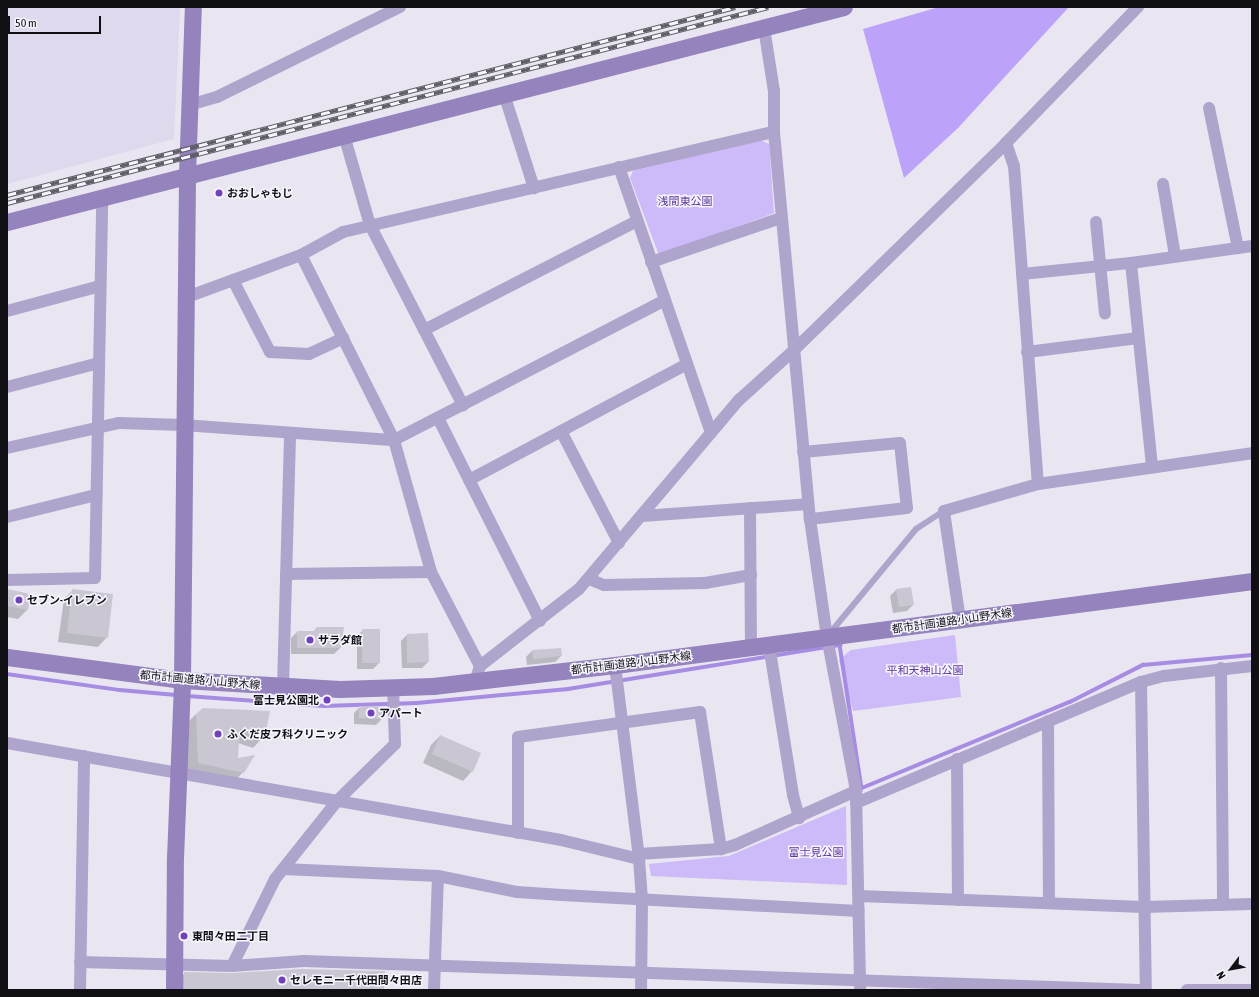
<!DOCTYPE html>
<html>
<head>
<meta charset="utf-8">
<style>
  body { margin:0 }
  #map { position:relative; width:1259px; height:997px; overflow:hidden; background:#e9e6f2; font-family:"Asap Condensed","Noto Sans JP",sans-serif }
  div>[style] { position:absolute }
  .built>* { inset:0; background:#ded9ec }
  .green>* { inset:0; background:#ccbaf9 }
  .forest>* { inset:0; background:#bca2f9 }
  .shadow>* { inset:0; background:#0003 }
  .stream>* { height:3.5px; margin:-1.75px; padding:0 1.75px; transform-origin:1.75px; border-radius:1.75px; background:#a68ce2 }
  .building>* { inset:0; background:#cac7d2 }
  .lane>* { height:6px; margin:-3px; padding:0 3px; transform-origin:3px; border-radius:3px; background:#afa5cc }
  .street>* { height:12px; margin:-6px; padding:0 6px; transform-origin:6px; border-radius:6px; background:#afa5cc }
  .secondary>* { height:17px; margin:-8.5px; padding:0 8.5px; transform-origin:8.5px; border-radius:8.5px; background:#9483bc }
  .rail>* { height:4.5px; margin-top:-2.25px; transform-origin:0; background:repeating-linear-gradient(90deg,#f6f4ff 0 9px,#605e65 0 18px); box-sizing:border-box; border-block:1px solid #605e65 }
  .dots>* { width:11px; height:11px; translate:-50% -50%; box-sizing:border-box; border:2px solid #f6f4ff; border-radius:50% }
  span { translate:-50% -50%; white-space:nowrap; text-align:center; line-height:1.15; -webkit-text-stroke:3px #f6f4ff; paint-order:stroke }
  .poi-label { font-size:11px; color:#100f13; font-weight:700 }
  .left { translate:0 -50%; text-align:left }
  .right { translate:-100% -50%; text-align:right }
  .park-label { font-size:11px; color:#5d369a }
  .street-label { font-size:11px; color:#100f13 }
  .frame { position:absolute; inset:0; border:8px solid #100f13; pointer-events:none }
  .north { position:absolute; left:1211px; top:949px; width:40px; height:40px; -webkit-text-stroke:3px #f6f4ff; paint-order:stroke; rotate:238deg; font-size:11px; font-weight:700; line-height:16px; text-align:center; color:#100f13 }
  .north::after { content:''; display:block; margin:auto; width:14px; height:18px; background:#100f13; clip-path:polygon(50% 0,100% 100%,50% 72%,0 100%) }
  .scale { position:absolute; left:8px; top:16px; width:93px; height:18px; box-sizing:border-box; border:2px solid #100f13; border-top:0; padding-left:5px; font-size:12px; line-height:14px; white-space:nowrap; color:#100f13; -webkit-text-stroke:3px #f6f4ff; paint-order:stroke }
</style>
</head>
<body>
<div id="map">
  <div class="built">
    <div style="clip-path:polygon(7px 7px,180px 7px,174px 139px,7px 184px)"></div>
  </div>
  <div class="green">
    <div style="clip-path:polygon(760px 140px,769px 144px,774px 213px,659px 255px,630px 178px,633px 171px)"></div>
    <div style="clip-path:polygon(955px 635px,961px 697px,853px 711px,839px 660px,851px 650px)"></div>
    <div style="clip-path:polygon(846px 806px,847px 885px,651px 876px,649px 864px,729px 856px)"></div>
  </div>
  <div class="forest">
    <div style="clip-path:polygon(939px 7px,1069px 7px,958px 128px,904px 178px,863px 29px)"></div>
  </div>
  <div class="shadow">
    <div style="clip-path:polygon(7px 590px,30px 595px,27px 610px,18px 619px,7px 617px)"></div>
    <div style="clip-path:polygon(73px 590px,107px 637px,98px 647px,58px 642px,64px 599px)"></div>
    <div style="clip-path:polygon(896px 590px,913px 605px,907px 611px,893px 613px,890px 596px)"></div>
    <div style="clip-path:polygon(317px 628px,340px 648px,334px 654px,291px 654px,291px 638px,297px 632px,313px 632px)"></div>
    <div style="clip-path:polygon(363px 630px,379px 630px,379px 663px,373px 669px,357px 669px,357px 636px)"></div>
    <div style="clip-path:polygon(407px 635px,428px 662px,422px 668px,402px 668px,401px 641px)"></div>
    <div style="clip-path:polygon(532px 651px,561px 656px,555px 662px,527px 665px,526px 657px)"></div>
    <div style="clip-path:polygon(360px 707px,382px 719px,376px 725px,354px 724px,354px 713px)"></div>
    <div style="clip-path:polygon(196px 714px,264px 736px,253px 748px,238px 743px,237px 759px,243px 772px,232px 784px,187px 775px,184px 726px)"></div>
    <div style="clip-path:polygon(440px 736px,472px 771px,463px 781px,423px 763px,431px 745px)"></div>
    <div style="clip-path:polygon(185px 973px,383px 990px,172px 990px,172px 986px)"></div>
  </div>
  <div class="stream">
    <div style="left:7px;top:674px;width:114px;rotate:8.1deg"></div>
    <div style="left:120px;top:690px;width:56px;rotate:5.1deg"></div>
    <div style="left:187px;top:696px;width:137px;rotate:4.2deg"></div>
    <div style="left:324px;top:706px;width:93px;rotate:-1.8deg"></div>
    <div style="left:417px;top:703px;width:152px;rotate:-5.3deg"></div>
    <div style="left:568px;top:689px;width:276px;rotate:-9.2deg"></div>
    <div style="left:840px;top:645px;width:145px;rotate:81.3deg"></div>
    <div style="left:862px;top:788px;width:225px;rotate:-22.5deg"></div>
    <div style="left:1070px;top:702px;width:82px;rotate:-26.9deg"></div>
    <div style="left:1143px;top:665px;width:109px;rotate:-5.2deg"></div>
  </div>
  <div class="building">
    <div style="clip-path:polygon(911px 587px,914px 605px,899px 607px,896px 589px)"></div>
    <div style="clip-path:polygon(7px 589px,31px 594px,28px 610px,7px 606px)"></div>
    <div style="clip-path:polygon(72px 589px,113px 594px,108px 638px,67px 633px)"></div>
    <div style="clip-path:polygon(316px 627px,344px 627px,341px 648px,297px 648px,297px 631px,316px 631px)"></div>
    <div style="clip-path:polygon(362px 629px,380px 629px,380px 663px,362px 663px)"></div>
    <div style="clip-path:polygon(428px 633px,429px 662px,407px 663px,407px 634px)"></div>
    <div style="clip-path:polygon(561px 648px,562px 656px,533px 659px,532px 650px)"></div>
    <div style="clip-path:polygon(359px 706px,383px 707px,382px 719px,359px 718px)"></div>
    <div style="clip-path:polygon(203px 708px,270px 711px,265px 737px,240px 729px,238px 758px,255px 755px,244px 773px,198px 763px,196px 714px)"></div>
    <div style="clip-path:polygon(440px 735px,481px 753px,473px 772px,432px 754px)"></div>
    <div style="clip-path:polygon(300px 969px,385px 971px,384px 990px,184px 990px,184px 972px,232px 973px)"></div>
  </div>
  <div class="lane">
    <div style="left:830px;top:633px;width:135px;rotate:-50.4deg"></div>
    <div style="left:916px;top:529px;width:33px;rotate:-33deg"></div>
  </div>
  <div class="street">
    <div style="left:764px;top:28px;width:64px;rotate:81deg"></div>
    <div style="left:774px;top:91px;width:41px;rotate:90deg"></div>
    <div style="left:774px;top:132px;width:389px;rotate:84.7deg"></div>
    <div style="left:810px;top:519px;width:119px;rotate:81.8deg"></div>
    <div style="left:827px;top:637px;width:157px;rotate:79.3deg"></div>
    <div style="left:856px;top:791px;width:199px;rotate:88.8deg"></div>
    <div style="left:504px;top:94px;width:99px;rotate:72.3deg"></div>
    <div style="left:189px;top:105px;width:29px;rotate:-16deg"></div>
    <div style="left:217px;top:97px;width:204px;rotate:-26.2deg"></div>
    <div style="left:1209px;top:108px;width:143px;rotate:78.3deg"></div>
    <div style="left:344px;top:135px;width:94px;rotate:73.9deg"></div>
    <div style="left:370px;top:225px;width:203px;rotate:62.7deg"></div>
    <div style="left:1006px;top:143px;width:24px;rotate:71deg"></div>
    <div style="left:1014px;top:166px;width:319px;rotate:85.7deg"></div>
    <div style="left:619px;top:167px;width:281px;rotate:70.9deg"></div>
    <div style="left:1163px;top:184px;width:73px;rotate:80.5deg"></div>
    <div style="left:1096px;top:222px;width:92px;rotate:84.4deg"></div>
    <div style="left:301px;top:255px;width:207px;rotate:63.3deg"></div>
    <div style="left:394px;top:440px;width:137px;rotate:74.3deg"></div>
    <div style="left:431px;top:572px;width:106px;rotate:62.5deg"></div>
    <div style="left:651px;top:262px;width:137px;rotate:-18.7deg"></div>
    <div style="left:1131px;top:263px;width:205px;rotate:84.1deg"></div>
    <div style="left:1022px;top:274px;width:110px;rotate:-5.8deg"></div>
    <div style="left:1131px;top:263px;width:122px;rotate:-8deg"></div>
    <div style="left:233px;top:280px;width:81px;rotate:62.8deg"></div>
    <div style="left:270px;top:352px;width:39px;rotate:3deg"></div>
    <div style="left:309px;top:354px;width:38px;rotate:-25deg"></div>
    <div style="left:187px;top:297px;width:121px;rotate:-20.2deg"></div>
    <div style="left:301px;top:255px;width:48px;rotate:-28.7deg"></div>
    <div style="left:343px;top:232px;width:442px;rotate:-13.1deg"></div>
    <div style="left:7px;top:311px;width:96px;rotate:-15deg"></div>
    <div style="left:424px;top:330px;width:239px;rotate:-27.1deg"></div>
    <div style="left:1027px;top:352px;width:112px;rotate:-7.2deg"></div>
    <div style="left:7px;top:387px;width:95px;rotate:-14.6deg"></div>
    <div style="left:438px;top:418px;width:227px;rotate:63.3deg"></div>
    <div style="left:561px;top:431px;width:126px;rotate:62.6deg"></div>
    <div style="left:7px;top:448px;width:115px;rotate:-12.6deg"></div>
    <div style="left:119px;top:423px;width:64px;rotate:1.8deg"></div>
    <div style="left:183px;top:425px;width:212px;rotate:4.1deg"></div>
    <div style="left:394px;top:440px;width:305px;rotate:-27.3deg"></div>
    <div style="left:803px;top:452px;width:97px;rotate:-5.3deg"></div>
    <div style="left:900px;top:443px;width:65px;rotate:83.9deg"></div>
    <div style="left:907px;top:508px;width:98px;rotate:173.5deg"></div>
    <div style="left:469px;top:480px;width:247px;rotate:-28deg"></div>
    <div style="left:750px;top:508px;width:140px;rotate:89.6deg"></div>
    <div style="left:642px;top:516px;width:166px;rotate:-4.1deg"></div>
    <div style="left:7px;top:517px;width:92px;rotate:-13.9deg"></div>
    <div style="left:286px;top:574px;width:145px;rotate:-0.8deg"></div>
    <div style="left:589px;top:579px;width:16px;rotate:22deg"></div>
    <div style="left:604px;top:585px;width:101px;rotate:-1.1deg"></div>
    <div style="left:705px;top:583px;width:47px;rotate:-9.9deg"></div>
    <div style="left:7px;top:580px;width:88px;rotate:-1.3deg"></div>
    <div style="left:95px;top:578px;width:381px;rotate:-88.9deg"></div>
    <div style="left:960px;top:620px;width:110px;rotate:-98.4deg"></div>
    <div style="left:944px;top:511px;width:98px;rotate:-16deg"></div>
    <div style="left:1038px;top:484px;width:216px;rotate:-8.2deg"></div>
    <div style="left:769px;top:645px;width:152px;rotate:80.9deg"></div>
    <div style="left:793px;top:795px;width:24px;rotate:75deg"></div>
    <div style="left:615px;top:665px;width:195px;rotate:82.9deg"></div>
    <div style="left:639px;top:859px;width:41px;rotate:85.8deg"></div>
    <div style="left:642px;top:900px;width:90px;rotate:90.6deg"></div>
    <div style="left:1221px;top:668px;width:237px;rotate:89.5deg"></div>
    <div style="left:1141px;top:682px;width:308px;rotate:89.1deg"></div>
    <div style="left:475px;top:683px;width:18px;rotate:-74deg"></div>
    <div style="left:480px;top:666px;width:125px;rotate:-37.9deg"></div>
    <div style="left:579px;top:589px;width:248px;rotate:-49.8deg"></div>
    <div style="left:739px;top:400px;width:72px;rotate:-42.2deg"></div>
    <div style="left:792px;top:352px;width:299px;rotate:-44.3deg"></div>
    <div style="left:1006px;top:143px;width:190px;rotate:-45.9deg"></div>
    <div style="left:283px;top:687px;width:254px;rotate:-88.4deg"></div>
    <div style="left:1048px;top:721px;width:182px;rotate:89.7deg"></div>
    <div style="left:7px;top:743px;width:562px;rotate:9.93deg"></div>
    <div style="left:561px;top:840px;width:80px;rotate:13.7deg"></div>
    <div style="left:957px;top:759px;width:141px;rotate:89.6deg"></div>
    <div style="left:856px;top:803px;width:310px;rotate:-23deg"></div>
    <div style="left:1141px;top:682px;width:24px;rotate:-15deg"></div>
    <div style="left:1164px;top:676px;width:89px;rotate:-6.5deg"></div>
    <div style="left:518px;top:833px;width:96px;rotate:-90deg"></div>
    <div style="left:518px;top:737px;width:184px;rotate:-7.8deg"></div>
    <div style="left:700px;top:712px;width:139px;rotate:81.3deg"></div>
    <div style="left:638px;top:854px;width:83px;rotate:-3.4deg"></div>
    <div style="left:721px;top:849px;width:15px;rotate:-16deg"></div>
    <div style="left:735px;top:845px;width:133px;rotate:-24.1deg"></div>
    <div style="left:283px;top:869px;width:155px;rotate:2.6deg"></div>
    <div style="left:438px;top:876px;width:81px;rotate:11.4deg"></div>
    <div style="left:517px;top:892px;width:45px;rotate:3.8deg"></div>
    <div style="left:562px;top:895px;width:297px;rotate:3.1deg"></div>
    <div style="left:859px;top:896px;width:284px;rotate:2.2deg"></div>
    <div style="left:1143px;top:907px;width:109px;rotate:-1.6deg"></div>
    <div style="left:80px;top:962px;width:152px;rotate:1.5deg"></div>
    <div style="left:232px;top:966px;width:72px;rotate:-4deg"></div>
    <div style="left:304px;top:961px;width:836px;rotate:1.99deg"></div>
    <div style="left:232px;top:966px;width:97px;rotate:-63.7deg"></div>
    <div style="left:275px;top:879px;width:100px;rotate:-51.5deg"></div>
    <div style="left:337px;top:801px;width:81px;rotate:-44.5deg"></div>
    <div style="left:395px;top:744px;width:56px;rotate:-92deg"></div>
    <div style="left:80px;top:990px;width:234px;rotate:-89deg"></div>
    <div style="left:434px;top:990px;width:114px;rotate:-88deg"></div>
    <div style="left:1187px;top:990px;width:65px"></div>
  </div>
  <div class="secondary">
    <div style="left:7px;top:222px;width:864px;rotate:-14.41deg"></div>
    <div style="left:7px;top:657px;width:177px;rotate:7.5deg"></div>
    <div style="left:182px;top:680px;width:158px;rotate:3.3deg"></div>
    <div style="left:340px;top:689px;width:93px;rotate:-1.8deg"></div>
    <div style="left:433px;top:686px;width:183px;rotate:-6.6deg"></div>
    <div style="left:615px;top:665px;width:643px;rotate:-7.51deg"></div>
    <div style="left:174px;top:990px;width:132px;rotate:-89.6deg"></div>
    <div style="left:175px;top:858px;width:178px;rotate:-87.7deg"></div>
    <div style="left:182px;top:680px;width:505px;rotate:-89.43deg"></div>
    <div style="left:187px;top:175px;width:168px;rotate:-88deg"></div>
  </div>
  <div class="rail">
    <div style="left:7px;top:195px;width:752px;rotate:-14.48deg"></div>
    <div style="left:7px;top:203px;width:786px;rotate:-14.44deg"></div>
  </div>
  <div class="dots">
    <div style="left:219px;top:193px;background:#7041b9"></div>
    <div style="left:19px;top:600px;background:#7041b9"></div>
    <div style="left:310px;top:640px;background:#7041b9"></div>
    <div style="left:327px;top:700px;background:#7041b9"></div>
    <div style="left:371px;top:713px;background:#7041b9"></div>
    <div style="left:218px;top:734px;background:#7041b9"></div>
    <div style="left:184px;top:936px;background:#7041b9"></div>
    <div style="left:282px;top:980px;background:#7041b9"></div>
  </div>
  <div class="poi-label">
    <span class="left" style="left:227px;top:193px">おおしゃもじ</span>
    <span class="left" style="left:27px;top:600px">セブン-イレブン</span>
    <span class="left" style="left:318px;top:640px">サラダ館</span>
    <span class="right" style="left:319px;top:700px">富士見公園北</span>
    <span class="left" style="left:379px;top:713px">アパート</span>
    <span class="left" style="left:227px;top:734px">ふくだ皮フ科クリニック</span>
    <span class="left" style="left:192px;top:936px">東間々田二丁目</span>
    <span class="left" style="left:290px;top:980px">セレモニー千代田間々田店</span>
  </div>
  <div class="park-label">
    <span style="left:685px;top:201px">浅間東公園</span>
    <span style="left:925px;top:670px">平和天神山公園</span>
    <span style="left:816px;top:852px">富士見公園</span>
  </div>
  <div class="street-label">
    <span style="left:952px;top:621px;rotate:-8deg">都市計画道路小山野木線</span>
    <span style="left:631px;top:663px;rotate:-7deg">都市計画道路小山野木線</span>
    <span style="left:200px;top:680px;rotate:5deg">都市計画道路小山野木線</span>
  </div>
  <div class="frame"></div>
  <div class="north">N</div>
  <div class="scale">50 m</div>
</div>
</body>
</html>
